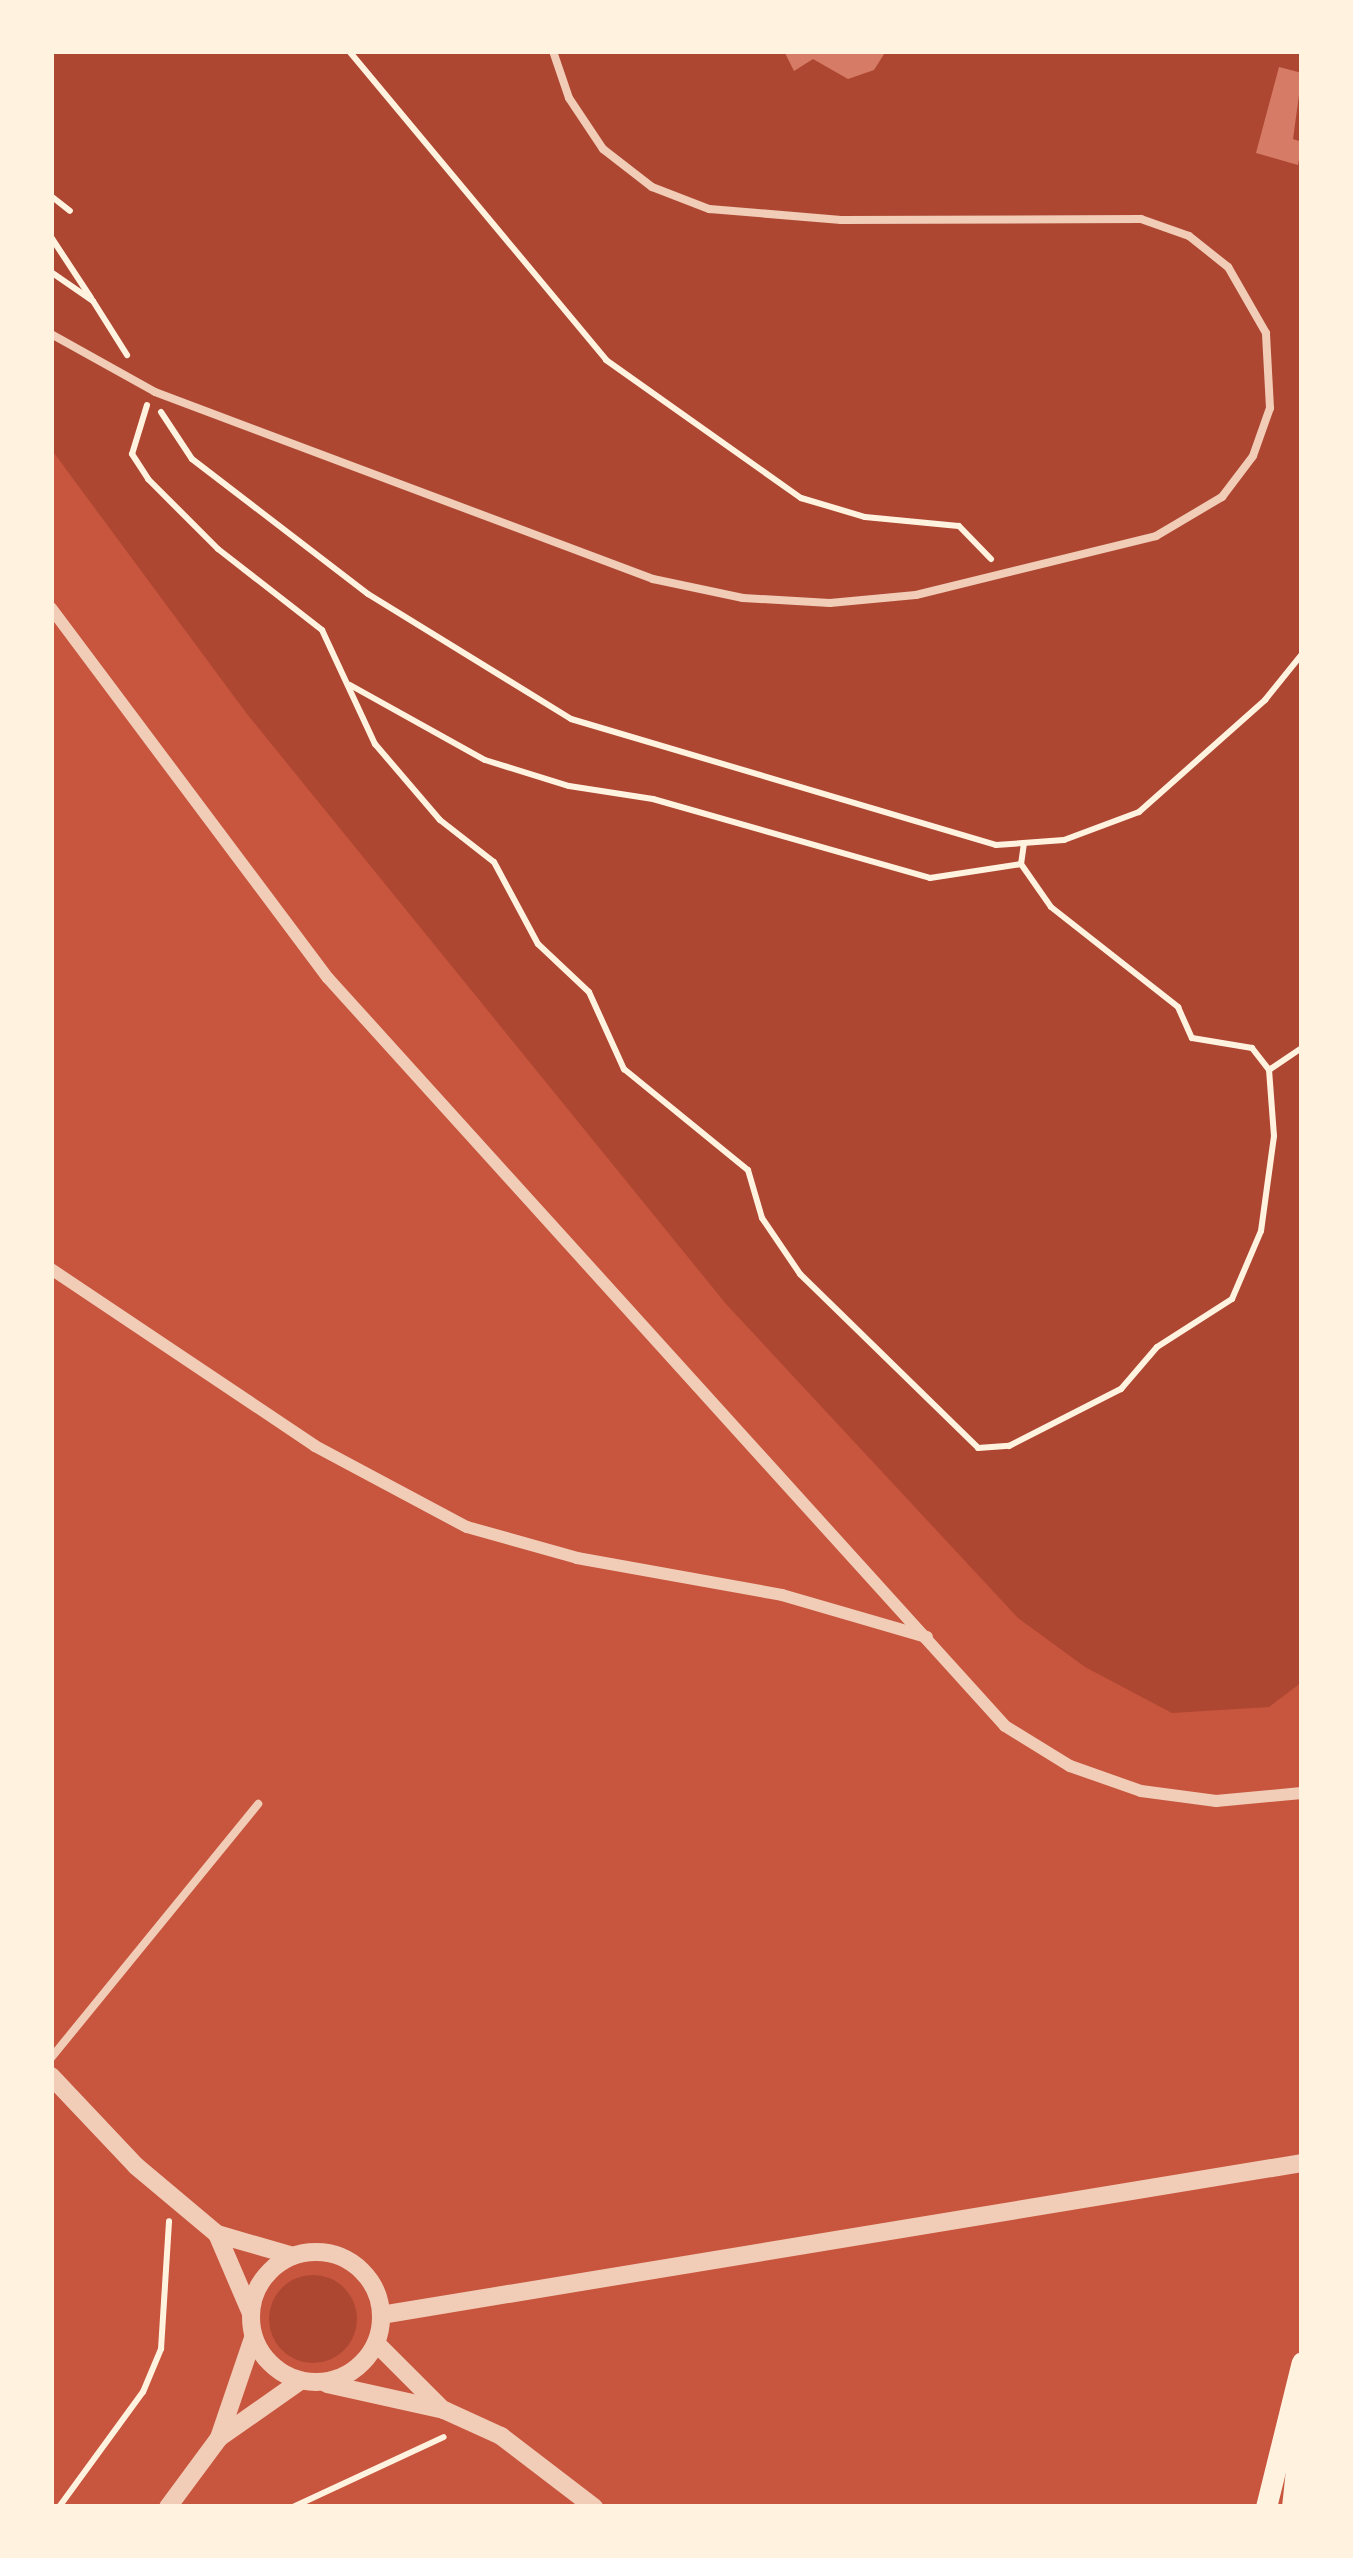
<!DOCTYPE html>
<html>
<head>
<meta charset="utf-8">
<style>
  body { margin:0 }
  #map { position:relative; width:1353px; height:2558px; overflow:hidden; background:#c8553d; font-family:"Source Sans 3",sans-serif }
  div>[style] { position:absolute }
  .green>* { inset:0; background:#ae4732 }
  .round { border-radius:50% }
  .building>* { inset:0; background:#d67c66 }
  .path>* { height:6px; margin:-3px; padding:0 3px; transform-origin:3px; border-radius:3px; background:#fff3e0 }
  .service>* { height:8px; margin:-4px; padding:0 4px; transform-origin:4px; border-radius:4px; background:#f1ccb7 }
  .minor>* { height:12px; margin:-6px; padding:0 6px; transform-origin:6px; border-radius:6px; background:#f1ccb7 }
  .tertiary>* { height:18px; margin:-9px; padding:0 9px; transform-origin:9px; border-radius:9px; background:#f1ccb7 }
  .tertiary>.ring { margin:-9px; padding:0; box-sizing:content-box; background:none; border:18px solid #f1ccb7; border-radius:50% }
  .secondary>* { height:21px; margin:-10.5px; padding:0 10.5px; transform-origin:10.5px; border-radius:10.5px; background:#fff3e0 }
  span { translate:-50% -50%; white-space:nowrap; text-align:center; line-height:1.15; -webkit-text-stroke:9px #fff3e0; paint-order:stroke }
  .frame { position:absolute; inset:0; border:54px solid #fff3e0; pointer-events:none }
</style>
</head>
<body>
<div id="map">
  <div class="green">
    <div style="clip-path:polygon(51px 51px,1302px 51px,1302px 1682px,1269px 1707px,1172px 1713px,1085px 1667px,1018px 1618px,726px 1304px,247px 714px,51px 449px)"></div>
    <div class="round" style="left:269px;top:2275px;width:88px;height:88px"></div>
  </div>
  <div class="building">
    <div style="clip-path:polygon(784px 51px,886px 51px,874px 70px,848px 79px,813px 59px,794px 71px)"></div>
    <div style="clip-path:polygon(1279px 67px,1302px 73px,1293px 139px,1302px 142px,1298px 165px,1256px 153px)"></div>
  </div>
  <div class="path">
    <div style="left:349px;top:51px;width:402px;rotate:50.2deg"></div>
    <div style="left:606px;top:360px;width:239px;rotate:35.3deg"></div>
    <div style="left:801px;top:498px;width:67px;rotate:16.5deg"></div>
    <div style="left:865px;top:517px;width:94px;rotate:5.5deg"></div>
    <div style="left:959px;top:526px;width:46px;rotate:45.9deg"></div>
    <div style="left:51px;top:196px;width:24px;rotate:38deg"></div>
    <div style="left:51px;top:237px;width:73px;rotate:56.7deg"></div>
    <div style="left:51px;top:272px;width:51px;rotate:34.6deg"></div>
    <div style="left:93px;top:301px;width:64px;rotate:57.8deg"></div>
    <div style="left:147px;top:405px;width:51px;rotate:107deg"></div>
    <div style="left:132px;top:454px;width:30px;rotate:57deg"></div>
    <div style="left:148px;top:479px;width:99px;rotate:45deg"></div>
    <div style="left:218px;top:549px;width:132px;rotate:37.9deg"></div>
    <div style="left:322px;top:630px;width:126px;rotate:65.1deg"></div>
    <div style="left:375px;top:744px;width:100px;rotate:49.5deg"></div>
    <div style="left:440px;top:820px;width:68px;rotate:37.9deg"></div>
    <div style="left:494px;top:862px;width:93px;rotate:61.8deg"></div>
    <div style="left:538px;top:944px;width:70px;rotate:43.3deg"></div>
    <div style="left:589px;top:992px;width:85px;rotate:65.6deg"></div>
    <div style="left:624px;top:1069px;width:160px;rotate:39.2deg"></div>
    <div style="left:748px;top:1170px;width:50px;rotate:73.7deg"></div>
    <div style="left:762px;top:1218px;width:68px;rotate:55.8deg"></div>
    <div style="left:800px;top:1274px;width:249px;rotate:44.3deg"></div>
    <div style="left:978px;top:1448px;width:31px;rotate:-4deg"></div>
    <div style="left:1009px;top:1446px;width:126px;rotate:-27deg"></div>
    <div style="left:1121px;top:1389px;width:55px;rotate:-49.4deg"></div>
    <div style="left:1157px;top:1347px;width:89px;rotate:-32.6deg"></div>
    <div style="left:1232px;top:1299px;width:74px;rotate:-66.9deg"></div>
    <div style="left:1261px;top:1231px;width:96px;rotate:-82.2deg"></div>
    <div style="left:1274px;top:1136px;width:66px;rotate:-94.3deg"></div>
    <div style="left:1269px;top:1070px;width:40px;rotate:-34deg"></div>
    <div style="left:161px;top:412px;width:56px;rotate:56.6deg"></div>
    <div style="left:192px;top:459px;width:222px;rotate:37.5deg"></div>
    <div style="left:368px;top:594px;width:238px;rotate:31.6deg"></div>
    <div style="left:571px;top:719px;width:443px;rotate:16.5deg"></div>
    <div style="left:996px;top:845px;width:68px;rotate:-4.2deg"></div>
    <div style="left:1064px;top:840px;width:80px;rotate:-20.5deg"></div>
    <div style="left:1139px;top:812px;width:169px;rotate:-41.6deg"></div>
    <div style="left:1265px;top:700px;width:59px;rotate:-51.2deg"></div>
    <div style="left:350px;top:685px;width:154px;rotate:29.1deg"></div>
    <div style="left:485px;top:760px;width:88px;rotate:17.2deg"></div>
    <div style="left:569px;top:786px;width:85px;rotate:8.8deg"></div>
    <div style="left:653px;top:799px;width:288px;rotate:15.9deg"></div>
    <div style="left:930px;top:878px;width:92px;rotate:-8.7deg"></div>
    <div style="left:1024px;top:843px;width:21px;rotate:98deg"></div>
    <div style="left:1021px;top:864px;width:52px;rotate:55.1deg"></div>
    <div style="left:1051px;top:907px;width:162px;rotate:38.2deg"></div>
    <div style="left:1178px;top:1007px;width:34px;rotate:66deg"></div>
    <div style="left:1192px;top:1038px;width:61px;rotate:9.5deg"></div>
    <div style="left:1252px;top:1048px;width:28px;rotate:52deg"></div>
    <div style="left:59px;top:2507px;width:142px;rotate:-53.9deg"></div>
    <div style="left:143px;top:2392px;width:47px;rotate:-67.3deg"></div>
    <div style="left:161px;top:2349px;width:128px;rotate:-86.4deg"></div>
    <div style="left:293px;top:2507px;width:166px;rotate:-24.9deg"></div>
  </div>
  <div class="service">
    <div style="left:51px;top:334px;width:119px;rotate:29.1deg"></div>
    <div style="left:155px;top:392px;width:532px;rotate:20.58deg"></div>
    <div style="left:653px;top:579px;width:92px;rotate:11.9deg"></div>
    <div style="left:743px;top:598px;width:87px;rotate:3.3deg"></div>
    <div style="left:830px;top:603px;width:86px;rotate:-5.3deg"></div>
    <div style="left:916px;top:595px;width:247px;rotate:-13.8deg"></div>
    <div style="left:1156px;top:536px;width:77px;rotate:-30.6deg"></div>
    <div style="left:1222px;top:497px;width:51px;rotate:-52.9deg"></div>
    <div style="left:1253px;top:456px;width:51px;rotate:-70.5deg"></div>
    <div style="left:1270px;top:408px;width:75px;rotate:-93.1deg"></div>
    <div style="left:1266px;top:333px;width:76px;rotate:-119.9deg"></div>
    <div style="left:1228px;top:267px;width:50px;rotate:-141.5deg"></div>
    <div style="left:1189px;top:236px;width:51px;rotate:-160.5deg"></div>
    <div style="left:1141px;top:219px;width:300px;rotate:179.8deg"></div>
    <div style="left:841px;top:220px;width:132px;rotate:-175.2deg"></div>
    <div style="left:709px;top:209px;width:61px;rotate:-158.9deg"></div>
    <div style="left:652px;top:187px;width:62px;rotate:-142.2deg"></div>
    <div style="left:603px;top:149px;width:61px;rotate:-123.7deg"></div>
    <div style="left:569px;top:98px;width:50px;rotate:-108.8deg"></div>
    <div style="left:51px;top:2058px;width:328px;rotate:-50.8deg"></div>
  </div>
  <div class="minor">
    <div style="left:51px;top:608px;width:462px;rotate:53.2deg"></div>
    <div style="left:328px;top:978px;width:1009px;rotate:47.85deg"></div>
    <div style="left:1005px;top:1726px;width:76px;rotate:31.6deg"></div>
    <div style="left:1070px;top:1766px;width:75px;rotate:19.4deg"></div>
    <div style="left:1141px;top:1791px;width:76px;rotate:7.6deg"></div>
    <div style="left:1216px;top:1801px;width:86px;rotate:-5.3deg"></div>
    <div style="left:51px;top:1269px;width:318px;rotate:33.8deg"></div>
    <div style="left:315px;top:1446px;width:172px;rotate:28.1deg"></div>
    <div style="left:467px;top:1527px;width:114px;rotate:15.7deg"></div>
    <div style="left:577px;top:1558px;width:208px;rotate:10.2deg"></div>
    <div style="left:782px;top:1595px;width:151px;rotate:16.2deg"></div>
  </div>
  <div class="tertiary">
    <div style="left:51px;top:2076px;width:124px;rotate:46.6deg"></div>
    <div style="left:136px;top:2166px;width:106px;rotate:40deg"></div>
    <div style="left:217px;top:2234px;width:79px;rotate:16.1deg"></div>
    <div style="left:217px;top:2234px;width:84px;rotate:66.8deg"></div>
    <div class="ring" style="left:251px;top:2252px;width:112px;height:112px"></div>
    <div style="left:381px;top:2315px;width:933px;rotate:-9.37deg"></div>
    <div style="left:376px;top:2343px;width:91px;rotate:45deg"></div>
    <div style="left:327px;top:2384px;width:120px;rotate:12.5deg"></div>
    <div style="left:444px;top:2410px;width:63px;rotate:24.5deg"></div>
    <div style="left:501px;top:2436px;width:117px;rotate:37.4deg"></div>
    <div style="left:219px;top:2438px;width:99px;rotate:-35.1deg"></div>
    <div style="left:168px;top:2507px;width:86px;rotate:-53.5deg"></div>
    <div style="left:219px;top:2438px;width:106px;rotate:-71.2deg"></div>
  </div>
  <div class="secondary">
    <div style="left:1266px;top:2507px;width:149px;rotate:-76.1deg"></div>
    <div style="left:1292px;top:2507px;width:94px;rotate:-83.9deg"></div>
  </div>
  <div class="frame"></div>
</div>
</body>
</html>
